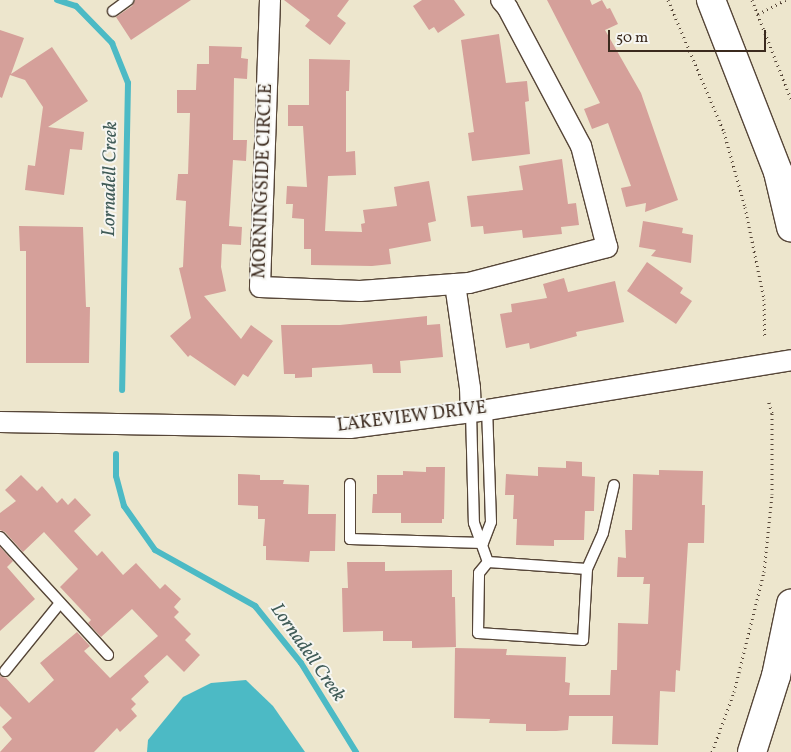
<!DOCTYPE html>
<html>
<head>
<meta charset="utf-8">
<style>
  body { margin:0 }
  #map { position:relative; width:791px; height:752px; overflow:hidden; background:#ede6cd; font-family:Vollkorn,serif }
  div>[style] { position:absolute }
  .water>* { inset:0; background:#4cbac5 }
  .stream>* { height:6px; margin:-3px; padding:0 3px; transform-origin:3px; border-radius:3px; background:#4cbac5 }
  .building>* { inset:0; background:#d5a09a }
  .path>* { height:3px; margin-top:-1.5px; transform-origin:0; background:repeating-linear-gradient(90deg,#564638 0 1px,transparent 0 5px) }
  .roads { filter:drop-shadow(1px 0 #564638) drop-shadow(-1px 0 #564638) drop-shadow(0 1px #564638) drop-shadow(0 -1px #564638) }
  .lane>* { height:10px; margin:-5px; padding:0 5px; transform-origin:5px; border-radius:5px; background:#fff }
  .street>* { height:20px; margin:-10px; padding:0 10px; transform-origin:10px; border-radius:10px; background:#fff }
  .secondary>* { height:28px; margin:-14px; padding:0 14px; transform-origin:14px; border-radius:14px; background:#fff }
  span { translate:-50% -50%; white-space:nowrap; text-align:center; line-height:1.15; -webkit-text-stroke:4px #f6f6f2; paint-order:stroke }
  .street-label { font-size:18px; color:#3b2a1e }
  .water-label { font-size:19px; color:#415c58; font-style:italic }
  .scale { position:absolute; left:608px; top:30px; width:158px; height:22px; box-sizing:border-box; border:2px solid #3b2a1e; border-top:0; padding-left:6px; font-size:15px; line-height:18px; white-space:nowrap; color:#3b2a1e; -webkit-text-stroke:4px #f6f6f2; paint-order:stroke }
</style>
</head>
<body>
<div id="map">
  <div class="water">
    <div style="clip-path:polygon(246px 680px,273px 706px,305px 752px,147px 752px,148px 740px,183px 697px,211px 683px)"></div>
  </div>
  <div class="stream">
    <div style="left:57px;top:0;width:20px;rotate:18deg"></div>
    <div style="left:76px;top:6px;width:52px;rotate:45.8deg"></div>
    <div style="left:112px;top:43px;width:43px;rotate:68.2deg"></div>
    <div style="left:128px;top:83px;width:307px;rotate:91.1deg"></div>
    <div style="left:116px;top:454px;width:22px;rotate:90deg"></div>
    <div style="left:116px;top:476px;width:31px;rotate:75deg"></div>
    <div style="left:124px;top:506px;width:54px;rotate:54.8deg"></div>
    <div style="left:155px;top:550px;width:115px;rotate:29.2deg"></div>
    <div style="left:255px;top:606px;width:73px;rotate:51.1deg"></div>
    <div style="left:301px;top:663px;width:105px;rotate:58.3deg"></div>
  </div>
  <div class="building">
    <div style="clip-path:polygon(135px 0,191px 0,131px 40px,116px 17px,132px 6px)"></div>
    <div style="clip-path:polygon(284px 0,349px 0,337px 16px,346px 23px,330px 45px,305px 26px,310px 20px)"></div>
    <div style="clip-path:polygon(422px 0,454px 0,465px 15px,438px 33px,434px 27px,429px 30px,413px 6px)"></div>
    <div style="clip-path:polygon(547px 0,590px 0,592px 5px,602px 0,607px 9px,610px 8px,618px 24px,605px 30px,641px 93px,678px 200px,645px 212px,646px 203px,626px 207px,621px 188px,631px 186px,608px 123px,592px 129px,584px 109px,600px 103px)"></div>
    <div style="clip-path:polygon(0 30px,24px 38px,11px 74px,52px 47px,88px 101px,48px 127px,84px 132px,82px 150px,70px 149px,64px 195px,25px 190px,28px 165px,35px 166px,43px 107px,25px 80px,10px 75px,2px 98px,0 97px)"></div>
    <div style="clip-path:polygon(499px 34px,506px 83px,527px 81px,529px 101px,525px 102px,530px 154px,472px 161px,468px 133px,474px 132px,461px 40px)"></div>
    <div style="clip-path:polygon(209px 46px,242px 47px,241px 58px,248px 59px,247px 79px,234px 78px,233px 140px,247px 140px,246px 161px,233px 160px,229px 226px,242px 227px,241px 245px,222px 244px,221px 267px,226px 291px,204px 296px,241px 339px,251px 325px,273px 341px,248px 377px,243px 374px,235px 386px,190px 355px,188px 357px,170px 336px,191px 318px,179px 268px,183px 267px,186px 201px,176px 200px,178px 174px,188px 174px,190px 113px,177px 113px,177px 90px,196px 90px,197px 64px,209px 64px)"></div>
    <div style="clip-path:polygon(309px 59px,350px 60px,349px 91px,346px 91px,346px 152px,355px 151px,356px 175px,328px 176px,325px 231px,362px 232px,361px 224px,365px 223px,363px 210px,397px 206px,394px 187px,429px 181px,436px 221px,428px 223px,431px 241px,389px 249px,391px 264px,372px 266px,311px 265px,311px 249px,304px 249px,304px 219px,292px 218px,293px 204px,286px 204px,287px 186px,307px 187px,303px 126px,288px 126px,288px 105px,309px 105px)"></div>
    <div style="clip-path:polygon(562px 159px,568px 204px,576px 203px,579px 225px,561px 227px,562px 234px,523px 238px,522px 230px,484px 234px,483px 226px,471px 227px,467px 196px,523px 190px,519px 166px)"></div>
    <div style="clip-path:polygon(643px 221px,683px 228px,682px 233px,693px 235px,691px 263px,651px 256px,656px 250px,639px 247px)"></div>
    <div style="clip-path:polygon(19px 226px,83px 227px,86px 307px,90px 307px,89px 363px,26px 363px,26px 251px,20px 251px)"></div>
    <div style="clip-path:polygon(647px 262px,683px 288px,680px 293px,692px 301px,676px 324px,627px 291px)"></div>
    <div style="clip-path:polygon(564px 278px,568px 292px,615px 281px,624px 322px,576px 332px,577px 336px,530px 349px,529px 343px,506px 348px,500px 314px,512px 312px,511px 304px,547px 298px,543px 284px)"></div>
    <div style="clip-path:polygon(427px 316px,427px 325px,440px 324px,443px 357px,400px 361px,401px 373px,373px 373px,372px 364px,312px 368px,312px 377px,295px 378px,295px 374px,284px 374px,281px 325px,340px 325px)"></div>
    <div style="clip-path:polygon(566px 461px,582px 462px,582px 476px,595px 477px,594px 511px,585px 511px,584px 540px,554px 540px,554px 546px,516px 545px,517px 519px,513px 519px,514px 495px,505px 495px,506px 474px,538px 476px,538px 467px,566px 468px)"></div>
    <div style="clip-path:polygon(426px 467px,445px 467px,444px 519px,442px 519px,442px 523px,401px 523px,401px 513px,372px 513px,373px 494px,377px 494px,377px 475px,403px 475px,403px 471px,426px 472px)"></div>
    <div style="clip-path:polygon(659px 470px,703px 471px,702px 505px,705px 505px,704px 543px,688px 543px,680px 671px,676px 670px,675px 692px,660px 691px,658px 745px,612px 744px,613px 716px,569px 716px,568px 730px,556px 731px,526px 731px,526px 724px,489px 723px,490px 719px,454px 718px,455px 648px,507px 649px,506px 655px,566px 657px,565px 682px,570px 683px,569px 695px,610px 695px,611px 670px,617px 670px,618px 623px,648px 624px,650px 584px,643px 584px,644px 577px,617px 577px,618px 557px,626px 558px,625px 530px,632px 530px,633px 474px,659px 475px)"></div>
    <div style="clip-path:polygon(238px 474px,260px 475px,260px 480px,284px 480px,283px 484px,309px 485px,308px 514px,336px 514px,335px 551px,310px 551px,309px 562px,266px 560px,266px 546px,263px 546px,265px 519px,258px 519px,258px 506px,238px 505px)"></div>
    <div style="clip-path:polygon(21px 475px,37px 491px,42px 486px,57px 503px,62px 498px,68px 505px,75px 498px,91px 515px,74px 531px,97px 556px,102px 551px,123px 575px,136px 563px,160px 589px,165px 584px,181px 599px,174px 607px,179px 612px,174px 617px,191px 634px,185px 640px,200px 655px,184px 672px,167px 655px,144px 676px,149px 682px,131px 699px,136px 704px,131px 709px,137px 716px,120px 732px,117px 728px,94px 752px,0 752px,12px 739px,2px 727px,12px 718px,0 706px,0 676px,6px 678px,29px 703px,54px 680px,40px 663px,77px 632px,90px 646px,84px 651px,110px 678px,158px 636px,132px 609px,101px 637px,88px 623px,91px 620px,60px 587px,78px 569px,44px 532px,23px 552px,5px 532px,0 530px,0 513px,16px 501px,5px 490px)"></div>
    <div style="clip-path:polygon(0 547px,13px 561px,7px 567px,35px 599px,0 631px)"></div>
    <div style="clip-path:polygon(347px 562px,385px 562px,385px 571px,452px 570px,452px 597px,455px 597px,456px 647px,412px 648px,412px 641px,383px 641px,383px 631px,343px 632px,342px 588px,348px 588px)"></div>
  </div>
  <div class="path">
    <div style="left:668px;top:0;width:143px;rotate:67deg"></div>
    <div style="left:724px;top:132px;width:78px;rotate:74.4deg"></div>
    <div style="left:745px;top:207px;width:94px;rotate:78.3deg"></div>
    <div style="left:764px;top:299px;width:39px;rotate:89deg"></div>
    <div style="left:752px;top:0;width:106px;rotate:68.5deg"></div>
    <div style="left:758px;top:14px;width:31px;rotate:-27deg"></div>
    <div style="left:712px;top:752px;width:64px;rotate:-69.9deg"></div>
    <div style="left:734px;top:692px;width:124px;rotate:-76deg"></div>
    <div style="left:764px;top:572px;width:78px;rotate:-84.1deg"></div>
    <div style="left:772px;top:494px;width:81px;rotate:-90deg"></div>
    <div style="left:772px;top:413px;width:14px;rotate:-107deg"></div>
  </div>
  <div class="roads">
    <div class="lane">
      <div style="left:113px;top:11px;width:19px;rotate:-36deg"></div>
      <div style="left:471px;top:412px;width:111px;rotate:88.5deg"></div>
      <div style="left:474px;top:523px;width:41px;rotate:70.3deg"></div>
      <div style="left:488px;top:562px;width:99px;rotate:4deg"></div>
      <div style="left:587px;top:569px;width:71px;rotate:93.2deg"></div>
      <div style="left:583px;top:640px;width:105px;rotate:-176.2deg"></div>
      <div style="left:478px;top:633px;width:60px;rotate:-89deg"></div>
      <div style="left:479px;top:573px;width:14px;rotate:-51deg"></div>
      <div style="left:350px;top:484px;width:55px;rotate:90deg"></div>
      <div style="left:350px;top:539px;width:133px;rotate:1.7deg"></div>
      <div style="left:0;top:537px;width:160px;rotate:47.5deg"></div>
      <div style="left:483px;top:543px;width:22px;rotate:-69deg"></div>
      <div style="left:491px;top:522px;width:112px;rotate:-92deg"></div>
      <div style="left:587px;top:569px;width:39px;rotate:-66deg"></div>
      <div style="left:603px;top:533px;width:49px;rotate:-77.1deg"></div>
      <div style="left:5px;top:671px;width:87px;rotate:-51deg"></div>
    </div>
    <div class="street">
      <div style="left:270px;top:0;width:287px;rotate:92deg"></div>
      <div style="left:260px;top:287px;width:100px;rotate:2.3deg"></div>
      <div style="left:360px;top:291px;width:109px;rotate:-4.2deg"></div>
      <div style="left:469px;top:283px;width:143px;rotate:-14.6deg"></div>
      <div style="left:607px;top:247px;width:104px;rotate:-104.4deg"></div>
      <div style="left:581px;top:146px;width:157px;rotate:-118deg"></div>
      <div style="left:507px;top:7px;width:9px;rotate:-131deg"></div>
      <div style="left:455px;top:284px;width:105px;rotate:81.8deg"></div>
      <div style="left:470px;top:388px;width:24px;rotate:88deg"></div>
      <div style="left:0;top:422px;width:350px;rotate:1deg"></div>
      <div style="left:350px;top:428px;width:138px;rotate:-7.5deg"></div>
      <div style="left:487px;top:410px;width:308px;rotate:-9.3deg"></div>
    </div>
    <div class="secondary">
      <div style="left:711px;top:0;width:185px;rotate:68.7deg"></div>
      <div style="left:778px;top:172px;width:57px;rotate:76.7deg"></div>
      <div style="left:752px;top:752px;width:80px;rotate:-72.5deg"></div>
      <div style="left:776px;top:676px;width:74px;rotate:-78.2deg"></div>
    </div>
  </div>
  <div class="street-label">
    <span style="left:264px;top:181px;rotate:-88deg">MORNINGSIDE CIRCLE</span>
    <span style="left:412px;top:418px;rotate:-7deg">LAKEVIEW DRIVE</span>
  </div>
  <div class="water-label">
    <span style="left:111px;top:179px;rotate:-89deg">Lornadell Creek</span>
    <span style="left:307px;top:653px;rotate:55deg">Lornadell Creek</span>
  </div>
  <div class="scale">50 m</div>
</div>
</body>
</html>
